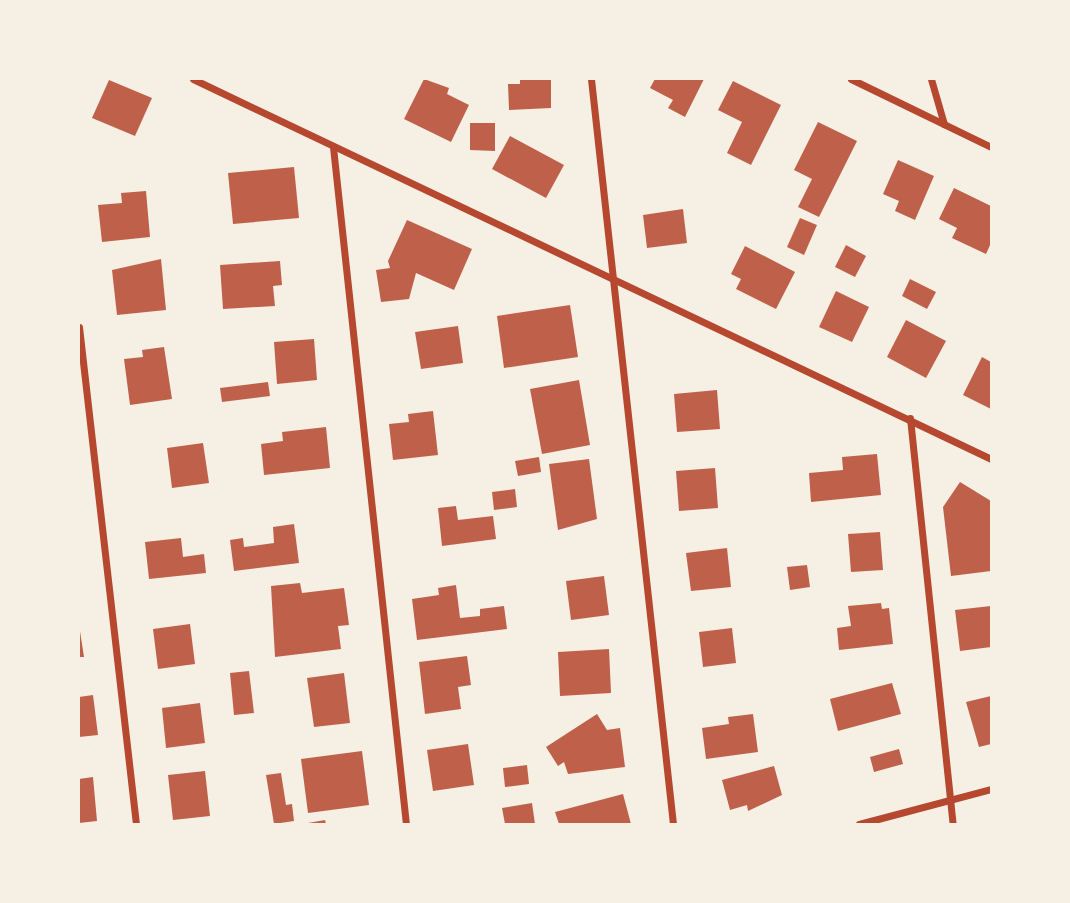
<!DOCTYPE html>
<html>
<head>
<meta charset="utf-8">
<style>
  body { margin:0 }
  #map { position:relative; width:1070px; height:903px; overflow:hidden; background:#f6efe4; font-family:Rubik,sans-serif }
  div>[style] { position:absolute }
  .building>* { inset:0; background:#bf614a }
  .minor>* { height:7px; margin:-3.5px; padding:0 3.5px; transform-origin:3.5px; border-radius:3.5px; background:#b5482f }
  span { translate:-50% -50%; white-space:nowrap; text-align:center; line-height:1.15; -webkit-text-stroke:5px #f6efe4; paint-order:stroke }
  .frame { position:absolute; inset:0; border:80px solid #f6efe4; pointer-events:none }
</style>
</head>
<body>
<div id="map">
  <div class="building">
    <div style="clip-path:polygon(424px 79px,449px 88px,447px 94px,469px 105px,451px 142px,404px 119px)"></div>
    <div style="clip-path:polygon(520px 79px,551px 79px,551px 108px,509px 110px,508px 84px,520px 84px)"></div>
    <div style="clip-path:polygon(655px 79px,704px 79px,685px 117px,668px 108px,673px 100px,650px 88px)"></div>
    <div style="clip-path:polygon(109px 80px,152px 98px,135px 136px,92px 118px)"></div>
    <div style="clip-path:polygon(733px 81px,781px 105px,751px 165px,727px 153px,742px 122px,718px 110px)"></div>
    <div style="clip-path:polygon(818px 122px,857px 141px,819px 217px,798px 207px,812px 179px,794px 170px)"></div>
    <div style="clip-path:polygon(470px 123px,495px 123px,495px 151px,470px 150px)"></div>
    <div style="clip-path:polygon(510px 136px,564px 165px,546px 198px,492px 169px)"></div>
    <div style="clip-path:polygon(898px 160px,934px 176px,915px 220px,895px 211px,899px 201px,883px 194px)"></div>
    <div style="clip-path:polygon(294px 167px,299px 218px,233px 224px,228px 173px)"></div>
    <div style="clip-path:polygon(954px 188px,991px 206px,991px 243px,986px 254px,952px 238px,957px 228px,939px 219px)"></div>
    <div style="clip-path:polygon(146px 191px,150px 237px,102px 242px,98px 205px,122px 203px,121px 193px)"></div>
    <div style="clip-path:polygon(683px 209px,687px 243px,647px 248px,643px 215px)"></div>
    <div style="clip-path:polygon(800px 218px,817px 225px,804px 255px,787px 247px)"></div>
    <div style="clip-path:polygon(407px 220px,472px 249px,454px 290px,416px 273px,409px 299px,381px 302px,376px 270px,390px 268px,388px 261px)"></div>
    <div style="clip-path:polygon(846px 245px,866px 256px,855px 277px,835px 267px)"></div>
    <div style="clip-path:polygon(745px 246px,795px 272px,776px 309px,736px 289px,741px 279px,731px 274px)"></div>
    <div style="clip-path:polygon(161px 259px,166px 310px,117px 315px,112px 270px)"></div>
    <div style="clip-path:polygon(280px 261px,282px 285px,273px 286px,275px 306px,223px 309px,220px 265px)"></div>
    <div style="clip-path:polygon(910px 279px,936px 292px,927px 309px,902px 296px)"></div>
    <div style="clip-path:polygon(836px 291px,869px 307px,852px 342px,819px 327px)"></div>
    <div style="clip-path:polygon(570px 305px,578px 357px,504px 368px,497px 316px)"></div>
    <div style="clip-path:polygon(906px 320px,946px 341px,926px 378px,887px 357px)"></div>
    <div style="clip-path:polygon(458px 326px,463px 363px,421px 369px,415px 332px)"></div>
    <div style="clip-path:polygon(314px 339px,317px 380px,277px 384px,274px 342px)"></div>
    <div style="clip-path:polygon(164px 347px,172px 399px,130px 405px,124px 359px,143px 357px,142px 350px)"></div>
    <div style="clip-path:polygon(982px 357px,991px 362px,991px 409px,963px 395px)"></div>
    <div style="clip-path:polygon(579px 380px,590px 445px,542px 454px,530px 389px)"></div>
    <div style="clip-path:polygon(268px 382px,270px 396px,222px 402px,220px 388px)"></div>
    <div style="clip-path:polygon(717px 390px,720px 429px,677px 432px,674px 394px)"></div>
    <div style="clip-path:polygon(433px 411px,438px 455px,393px 460px,389px 424px,409px 422px,408px 414px)"></div>
    <div style="clip-path:polygon(326px 427px,330px 468px,264px 475px,261px 444px,283px 441px,282px 432px)"></div>
    <div style="clip-path:polygon(203px 443px,209px 483px,172px 488px,167px 448px)"></div>
    <div style="clip-path:polygon(877px 454px,881px 495px,811px 502px,809px 473px,843px 470px,842px 457px)"></div>
    <div style="clip-path:polygon(539px 457px,541px 472px,518px 476px,515px 461px)"></div>
    <div style="clip-path:polygon(589px 459px,597px 519px,558px 530px,549px 464px)"></div>
    <div style="clip-path:polygon(715px 468px,718px 508px,679px 511px,676px 471px)"></div>
    <div style="clip-path:polygon(960px 482px,991px 501px,991px 571px,951px 576px,943px 507px)"></div>
    <div style="clip-path:polygon(515px 489px,517px 507px,494px 510px,492px 492px)"></div>
    <div style="clip-path:polygon(456px 506px,458px 520px,493px 516px,496px 539px,442px 546px,438px 508px)"></div>
    <div style="clip-path:polygon(294px 524px,299px 563px,234px 571px,230px 540px,243px 538px,244px 547px,274px 543px,273px 527px)"></div>
    <div style="clip-path:polygon(880px 532px,883px 570px,851px 572px,848px 534px)"></div>
    <div style="clip-path:polygon(181px 538px,183px 557px,204px 554px,206px 573px,149px 579px,145px 542px)"></div>
    <div style="clip-path:polygon(727px 548px,731px 587px,691px 591px,686px 553px)"></div>
    <div style="clip-path:polygon(807px 565px,810px 587px,790px 590px,787px 567px)"></div>
    <div style="clip-path:polygon(604px 576px,609px 615px,571px 620px,566px 581px)"></div>
    <div style="clip-path:polygon(300px 583px,302px 593px,344px 588px,349px 625px,338px 626px,341px 649px,275px 657px,271px 586px)"></div>
    <div style="clip-path:polygon(456px 585px,460px 618px,480px 616px,480px 609px,504px 606px,507px 629px,417px 640px,412px 599px,439px 595px,438px 588px)"></div>
    <div style="clip-path:polygon(881px 603px,882px 609px,889px 608px,893px 644px,839px 650px,837px 628px,851px 626px,848px 606px)"></div>
    <div style="clip-path:polygon(991px 606px,991px 647px,960px 651px,955px 610px)"></div>
    <div style="clip-path:polygon(190px 624px,195px 664px,158px 669px,153px 629px)"></div>
    <div style="clip-path:polygon(79px 625px,84px 657px,79px 657px)"></div>
    <div style="clip-path:polygon(732px 628px,736px 663px,703px 667px,699px 632px)"></div>
    <div style="clip-path:polygon(609px 649px,611px 693px,560px 696px,558px 652px)"></div>
    <div style="clip-path:polygon(467px 656px,471px 685px,458px 687px,461px 709px,425px 714px,419px 662px)"></div>
    <div style="clip-path:polygon(249px 671px,254px 713px,234px 715px,230px 673px)"></div>
    <div style="clip-path:polygon(344px 673px,350px 723px,314px 727px,307px 678px)"></div>
    <div style="clip-path:polygon(892px 683px,901px 714px,838px 731px,830px 699px)"></div>
    <div style="clip-path:polygon(93px 695px,98px 735px,79px 737px,79px 697px)"></div>
    <div style="clip-path:polygon(991px 696px,991px 744px,979px 747px,966px 702px)"></div>
    <div style="clip-path:polygon(200px 703px,205px 743px,166px 748px,162px 708px)"></div>
    <div style="clip-path:polygon(597px 714px,607px 730px,620px 728px,625px 767px,568px 774px,564px 762px,558px 766px,546px 747px)"></div>
    <div style="clip-path:polygon(753px 714px,758px 752px,706px 759px,702px 728px,729px 724px,728px 717px)"></div>
    <div style="clip-path:polygon(468px 744px,474px 785px,433px 791px,427px 750px)"></div>
    <div style="clip-path:polygon(899px 749px,903px 764px,874px 772px,870px 757px)"></div>
    <div style="clip-path:polygon(362px 751px,369px 805px,308px 813px,301px 759px)"></div>
    <div style="clip-path:polygon(527px 765px,529px 784px,505px 787px,503px 768px)"></div>
    <div style="clip-path:polygon(774px 766px,782px 795px,748px 811px,747px 805px,730px 810px,722px 780px)"></div>
    <div style="clip-path:polygon(205px 771px,210px 816px,173px 820px,168px 775px)"></div>
    <div style="clip-path:polygon(281px 773px,286px 805px,292px 804px,294px 821px,274px 824px,266px 775px)"></div>
    <div style="clip-path:polygon(93px 777px,97px 821px,79px 823px,79px 779px)"></div>
    <div style="clip-path:polygon(623px 794px,631px 824px,559px 824px,555px 812px)"></div>
    <div style="clip-path:polygon(532px 803px,535px 824px,505px 824px,502px 808px)"></div>
    <div style="clip-path:polygon(325px 820px,326px 824px,308px 824px,308px 823px)"></div>
  </div>
  <div class="minor">
    <div style="left:193px;top:79px;width:884px;rotate:25.46deg"></div>
    <div style="left:591px;top:79px;width:749px;rotate:83.72deg"></div>
    <div style="left:851px;top:79px;width:156px;rotate:25.9deg"></div>
    <div style="left:931px;top:79px;width:47px;rotate:73.9deg"></div>
    <div style="left:333px;top:147px;width:681px;rotate:83.85deg"></div>
    <div style="left:79px;top:327px;width:500px;rotate:83.46deg"></div>
    <div style="left:910px;top:418px;width:408px;rotate:84deg"></div>
    <div style="left:859px;top:824px;width:137px;rotate:-14.9deg"></div>
  </div>
  <div class="frame"></div>
</div>
</body>
</html>
